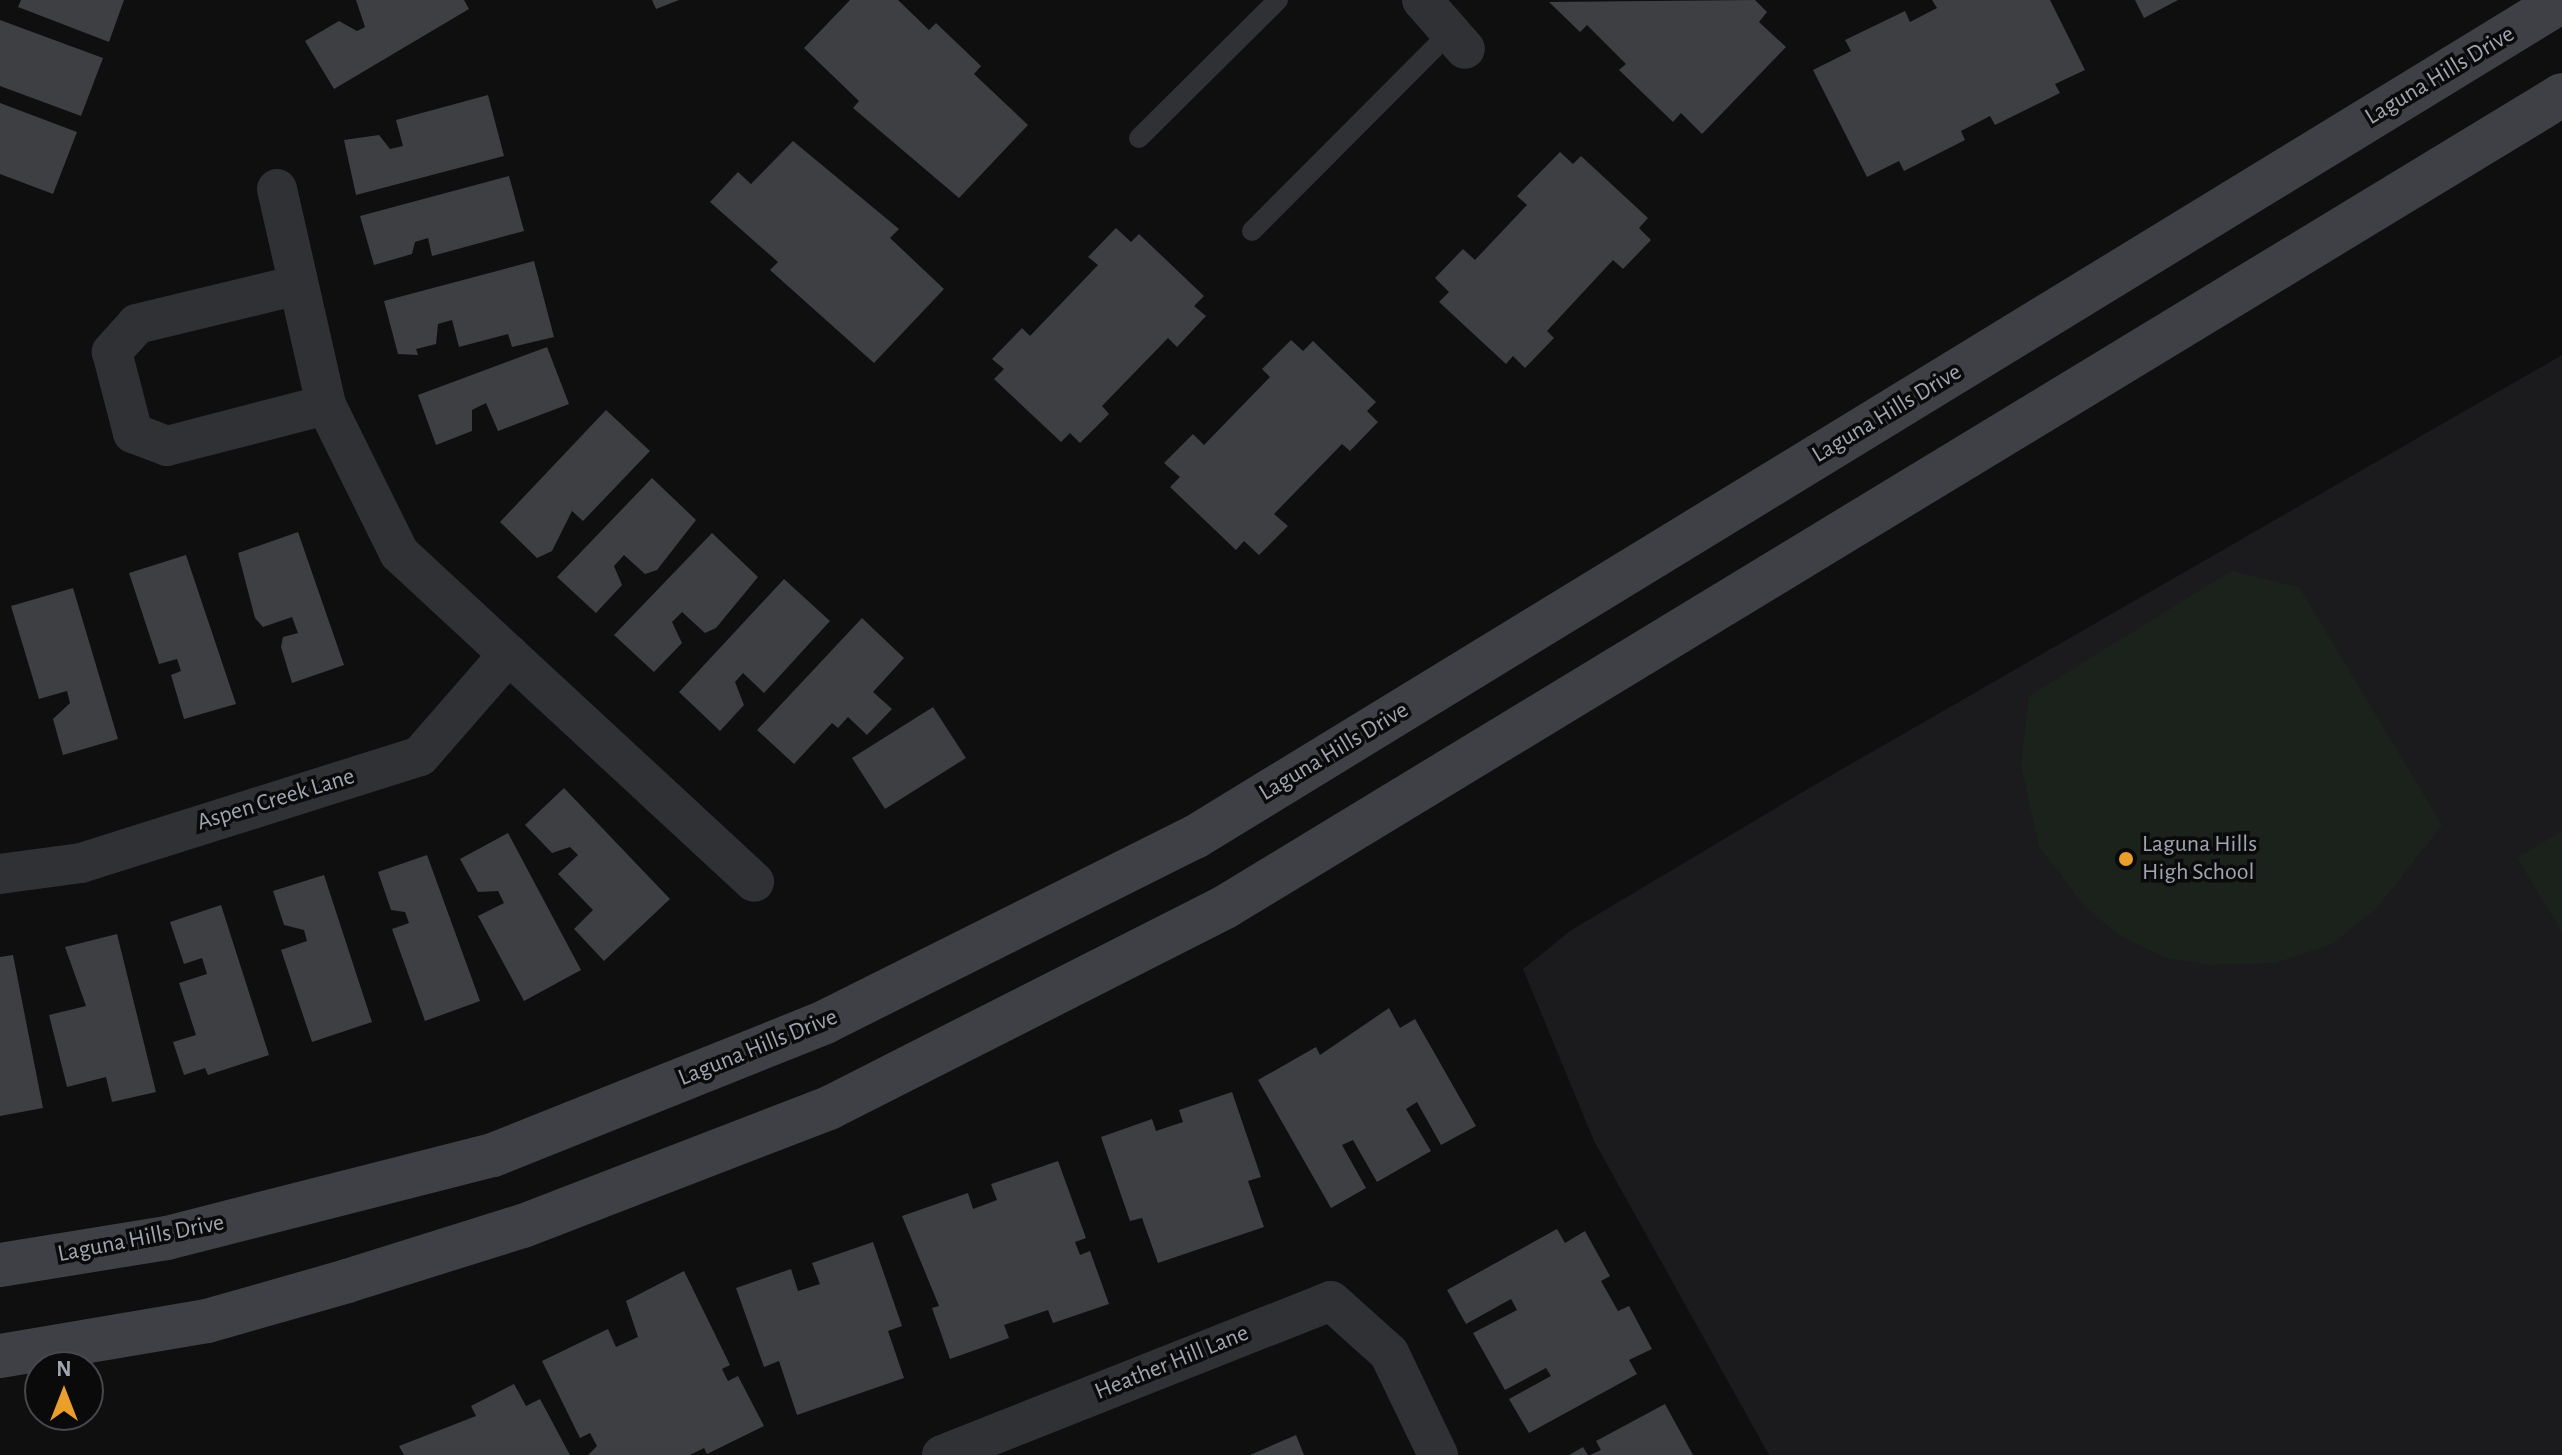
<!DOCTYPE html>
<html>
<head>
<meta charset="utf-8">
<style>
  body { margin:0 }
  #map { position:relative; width:2562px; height:1455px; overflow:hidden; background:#0f0f10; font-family:"Alegreya Sans",sans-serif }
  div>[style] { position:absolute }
  .built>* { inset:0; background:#1b1b1d }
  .green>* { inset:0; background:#1b221c }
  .building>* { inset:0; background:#3e3f43 }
  .lane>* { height:20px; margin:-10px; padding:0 10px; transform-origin:10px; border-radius:10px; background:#303135 }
  .street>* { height:40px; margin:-20px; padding:0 20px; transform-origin:20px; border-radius:20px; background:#303135 }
  .secondary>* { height:44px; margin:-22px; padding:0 22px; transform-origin:22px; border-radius:22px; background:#3e4045 }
  .dots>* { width:22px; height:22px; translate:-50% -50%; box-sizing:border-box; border:4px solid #0a0a0b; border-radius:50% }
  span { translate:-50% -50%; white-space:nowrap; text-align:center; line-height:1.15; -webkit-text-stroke:7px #0a0a0b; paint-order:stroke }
  .street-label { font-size:24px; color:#a0a6b1 }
  .poi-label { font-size:24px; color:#a0a6b1 }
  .left { translate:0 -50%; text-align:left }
  .north { position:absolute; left:24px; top:1351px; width:80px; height:80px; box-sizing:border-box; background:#0a0a0b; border:2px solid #46484d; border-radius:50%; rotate:0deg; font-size:22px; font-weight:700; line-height:32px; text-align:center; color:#a0a6b1 }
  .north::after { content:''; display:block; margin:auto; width:28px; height:36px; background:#ea9f2d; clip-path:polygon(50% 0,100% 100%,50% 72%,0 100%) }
</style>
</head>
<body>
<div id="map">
  <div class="built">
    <div style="clip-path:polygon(2562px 355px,2562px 1455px,1769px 1455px,1594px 1141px,1523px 969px,1570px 931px,1811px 787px)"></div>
  </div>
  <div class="green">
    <div style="clip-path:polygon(2231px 571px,2299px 587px,2442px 825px,2376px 909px,2332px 944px,2275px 963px,2211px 965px,2166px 958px,2119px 935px,2085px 907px,2039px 847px,2021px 765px,2029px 696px)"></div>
    <div style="clip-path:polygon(2562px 831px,2562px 932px,2517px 858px)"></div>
  </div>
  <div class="building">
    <div style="clip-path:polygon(21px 0,124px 0,109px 42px,18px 7px)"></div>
    <div style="clip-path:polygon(356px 0,464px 0,469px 9px,334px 89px,305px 41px,339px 21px,357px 31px,365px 27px)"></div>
    <div style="clip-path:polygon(652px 0,679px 0,656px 9px)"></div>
    <div style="clip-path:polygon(850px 0,898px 0,929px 30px,936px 23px,981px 66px,974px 74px,1028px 125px,959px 198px,853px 108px,859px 101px,804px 48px)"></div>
    <div style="clip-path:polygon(1755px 0,1767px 12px,1759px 22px,1786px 47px,1702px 134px,1681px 113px,1673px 122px,1619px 70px,1626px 64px,1587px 25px,1580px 32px,1549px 2px)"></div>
    <div style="clip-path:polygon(1932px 0,2050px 0,2085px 70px,2055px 84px,2060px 93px,1995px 125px,1990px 116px,1961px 131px,1965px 140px,1904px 171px,1899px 161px,1867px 177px,1813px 70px,1851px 51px,1845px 40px,1905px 11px,1910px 22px,1937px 8px)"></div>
    <div style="clip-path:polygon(2135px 0,2178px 0,2144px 18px)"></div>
    <div style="clip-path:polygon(0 20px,103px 58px,81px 116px,0 86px)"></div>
    <div style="clip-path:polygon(488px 95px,504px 156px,356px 195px,344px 140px,379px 135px,390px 149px,403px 146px,396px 120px)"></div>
    <div style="clip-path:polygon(0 103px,77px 132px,53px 194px,0 174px)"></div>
    <div style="clip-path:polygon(793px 141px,899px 229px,890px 238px,944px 289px,874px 363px,770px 270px,778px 262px,710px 202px,738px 172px,751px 184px)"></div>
    <div style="clip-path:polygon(1560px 152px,1573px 164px,1581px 156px,1648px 218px,1639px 228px,1651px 240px,1623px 269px,1613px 260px,1547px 331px,1554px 338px,1525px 368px,1513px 356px,1506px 364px,1439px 302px,1449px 292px,1435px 278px,1463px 249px,1475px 260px,1527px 205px,1517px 196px)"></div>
    <div style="clip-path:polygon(509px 176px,524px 231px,432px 256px,428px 238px,415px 242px,412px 254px,374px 265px,360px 216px)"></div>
    <div style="clip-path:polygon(1116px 228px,1131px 242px,1139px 234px,1204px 296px,1194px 306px,1206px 316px,1177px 347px,1168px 338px,1102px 406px,1109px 414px,1080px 443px,1070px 433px,1061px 442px,994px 379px,1004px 369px,992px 359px,1022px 328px,1030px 336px,1098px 265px,1088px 257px)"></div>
    <div style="clip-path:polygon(534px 261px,554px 337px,512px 347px,508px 334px,459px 347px,452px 320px,438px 324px,436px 344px,416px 349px,418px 355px,398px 354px,384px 301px)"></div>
    <div style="clip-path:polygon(1291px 340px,1303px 351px,1313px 341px,1376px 402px,1367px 411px,1378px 422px,1350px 451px,1342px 444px,1274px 514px,1288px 526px,1259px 555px,1244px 541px,1236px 550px,1170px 487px,1180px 477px,1164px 463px,1193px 434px,1204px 445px,1270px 377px,1262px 369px)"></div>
    <div style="clip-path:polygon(547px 347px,569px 404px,498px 431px,486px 403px,472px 410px,472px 431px,436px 445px,418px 395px)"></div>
    <div style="clip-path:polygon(606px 410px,650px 451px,583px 521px,572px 511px,552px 551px,537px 558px,500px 522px)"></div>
    <div style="clip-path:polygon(652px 478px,696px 520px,657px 570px,645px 574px,624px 555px,614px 566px,622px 585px,596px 613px,557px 577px)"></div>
    <div style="clip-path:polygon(298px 532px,344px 665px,292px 683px,281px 647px,283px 637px,298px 633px,292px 617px,263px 627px,255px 618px,238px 553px)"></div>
    <div style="clip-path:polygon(712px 533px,758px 577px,716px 628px,705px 633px,682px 612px,672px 622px,682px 643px,654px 672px,614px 635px)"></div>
    <div style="clip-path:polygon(186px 555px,236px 704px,184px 719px,171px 675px,181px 671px,177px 659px,159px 664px,129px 573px)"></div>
    <div style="clip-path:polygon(784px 579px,830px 621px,764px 693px,743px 673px,735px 682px,744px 705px,720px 731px,679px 692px)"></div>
    <div style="clip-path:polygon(73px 588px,118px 739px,63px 755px,53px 719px,70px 703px,67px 691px,39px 699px,11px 606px)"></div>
    <div style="clip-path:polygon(862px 618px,904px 658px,873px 692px,892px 709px,867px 735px,848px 717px,838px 728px,832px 723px,794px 764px,757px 730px)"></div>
    <div style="clip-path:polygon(933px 707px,966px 758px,885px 809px,852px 758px)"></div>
    <div style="clip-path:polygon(564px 788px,670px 899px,604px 961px,574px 929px,593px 910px,558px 874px,578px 855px,570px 847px,552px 853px,525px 825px)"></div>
    <div style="clip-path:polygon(508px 833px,581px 970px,524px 1001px,478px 916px,504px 903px,498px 891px,478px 892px,460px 859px)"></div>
    <div style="clip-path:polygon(427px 855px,480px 1001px,425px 1021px,392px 929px,409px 923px,405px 912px,391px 910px,378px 872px)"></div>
    <div style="clip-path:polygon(324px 875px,372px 1022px,312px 1042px,281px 950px,307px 941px,304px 930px,284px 925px,273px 891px)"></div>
    <div style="clip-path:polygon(221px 905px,269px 1055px,208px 1075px,205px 1068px,184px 1075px,173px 1042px,196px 1035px,179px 983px,207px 974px,202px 958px,184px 964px,170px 922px)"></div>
    <div style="clip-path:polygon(117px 934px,156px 1092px,112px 1102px,106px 1077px,67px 1087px,49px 1015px,86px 1006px,65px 947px)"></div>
    <div style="clip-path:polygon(13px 955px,43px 1108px,0 1116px,0 957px)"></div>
    <div style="clip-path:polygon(1389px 1008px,1400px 1028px,1415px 1019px,1476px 1126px,1441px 1145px,1417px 1102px,1406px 1109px,1431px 1151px,1377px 1182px,1353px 1140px,1342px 1145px,1366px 1188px,1331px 1208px,1258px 1080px,1316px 1047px,1320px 1055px)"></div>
    <div style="clip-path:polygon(1232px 1092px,1261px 1177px,1248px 1181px,1264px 1227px,1158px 1263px,1142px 1218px,1130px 1221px,1101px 1137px,1152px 1119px,1156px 1131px,1183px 1122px,1179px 1110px)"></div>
    <div style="clip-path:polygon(1058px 1161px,1086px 1238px,1075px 1242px,1080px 1255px,1090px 1251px,1109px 1304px,1053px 1323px,1048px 1310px,1004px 1325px,1009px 1338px,950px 1359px,932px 1308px,939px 1306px,902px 1216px,968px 1193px,973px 1209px,997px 1200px,991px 1184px)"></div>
    <div style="clip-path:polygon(1557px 1229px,1565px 1243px,1585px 1231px,1610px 1276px,1601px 1281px,1618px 1311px,1629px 1306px,1652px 1349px,1629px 1360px,1637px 1374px,1529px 1433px,1509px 1399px,1551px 1376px,1546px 1368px,1505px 1390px,1473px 1333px,1517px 1310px,1511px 1299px,1466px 1324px,1447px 1290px)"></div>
    <div style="clip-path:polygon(873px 1242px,902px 1326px,888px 1331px,904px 1378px,797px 1415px,779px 1361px,764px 1367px,736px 1288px,791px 1269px,798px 1291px,820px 1284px,812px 1263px)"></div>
    <div style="clip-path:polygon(684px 1271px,730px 1365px,722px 1369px,728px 1381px,738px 1376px,764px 1426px,707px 1454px,704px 1448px,690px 1455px,588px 1455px,597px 1446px,590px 1433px,580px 1438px,542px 1361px,608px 1329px,616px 1347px,638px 1337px,626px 1301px)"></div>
    <div style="clip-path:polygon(514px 1384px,526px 1406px,540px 1399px,570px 1455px,404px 1455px,399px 1446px,476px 1416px,471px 1406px)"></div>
    <div style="clip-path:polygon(1665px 1404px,1693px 1455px,1590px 1455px,1601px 1450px,1596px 1441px)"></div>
    <div style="clip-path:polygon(1296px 1435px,1304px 1455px,1250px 1455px)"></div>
    <div style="clip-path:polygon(1583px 1447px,1588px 1455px,1569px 1455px)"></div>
  </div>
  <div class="lane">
    <div style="left:1139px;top:138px;width:196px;rotate:-44.8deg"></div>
    <div style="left:1252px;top:231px;width:281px;rotate:-45.1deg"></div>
  </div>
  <div class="street">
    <div style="left:1422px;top:0;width:65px;rotate:48.7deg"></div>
    <div style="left:277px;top:189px;width:221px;rotate:77.2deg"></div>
    <div style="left:326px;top:405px;width:165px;rotate:63.7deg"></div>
    <div style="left:399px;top:553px;width:484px;rotate:42.8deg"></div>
    <div style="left:298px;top:285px;width:166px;rotate:166.4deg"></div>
    <div style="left:137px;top:324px;width:38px;rotate:132deg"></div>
    <div style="left:112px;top:352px;width:84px;rotate:75.5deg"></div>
    <div style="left:133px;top:433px;width:36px;rotate:21deg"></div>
    <div style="left:167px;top:446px;width:164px;rotate:-14.5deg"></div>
    <div style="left:0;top:874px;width:82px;rotate:-7.7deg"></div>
    <div style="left:81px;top:863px;width:355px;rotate:-17.5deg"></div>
    <div style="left:420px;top:756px;width:135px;rotate:-48.9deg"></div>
    <div style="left:942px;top:1455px;width:418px;rotate:-21.6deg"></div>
    <div style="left:1331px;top:1301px;width:78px;rotate:41.9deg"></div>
    <div style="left:1389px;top:1353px;width:113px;rotate:64.3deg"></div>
  </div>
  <div class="secondary">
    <div style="left:0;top:1265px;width:169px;rotate:-9.2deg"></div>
    <div style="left:167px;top:1238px;width:336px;rotate:-14.3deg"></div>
    <div style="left:493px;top:1155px;width:358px;rotate:-21.8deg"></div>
    <div style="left:825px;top:1022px;width:414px;rotate:-26.6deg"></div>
    <div style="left:1195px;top:837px;width:1602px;rotate:-31.45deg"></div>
    <div style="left:0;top:1356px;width:210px;rotate:-9.6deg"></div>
    <div style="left:207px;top:1321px;width:146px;rotate:-15.9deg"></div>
    <div style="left:347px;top:1281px;width:184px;rotate:-17.4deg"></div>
    <div style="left:523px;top:1226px;width:328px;rotate:-21.1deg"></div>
    <div style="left:829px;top:1108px;width:444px;rotate:-26.9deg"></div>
    <div style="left:1225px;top:907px;width:1564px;rotate:-31.27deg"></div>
  </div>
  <div class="dots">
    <div style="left:2126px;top:859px;background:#ea9f2d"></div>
  </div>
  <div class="street-label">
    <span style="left:2440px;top:76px;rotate:-31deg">Laguna Hills Drive</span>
    <span style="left:1887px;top:414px;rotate:-31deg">Laguna Hills Drive</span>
    <span style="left:1334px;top:752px;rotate:-31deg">Laguna Hills Drive</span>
    <span style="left:276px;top:800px;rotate:-17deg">Aspen Creek Lane</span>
    <span style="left:758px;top:1048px;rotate:-22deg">Laguna Hills Drive</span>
    <span style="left:141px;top:1239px;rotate:-11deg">Laguna Hills Drive</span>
    <span style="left:1172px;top:1363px;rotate:-22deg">Heather Hill Lane</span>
  </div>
  <div class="poi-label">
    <span class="left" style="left:2142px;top:859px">Laguna Hills<br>High School</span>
  </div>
  <div class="north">N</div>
</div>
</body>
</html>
